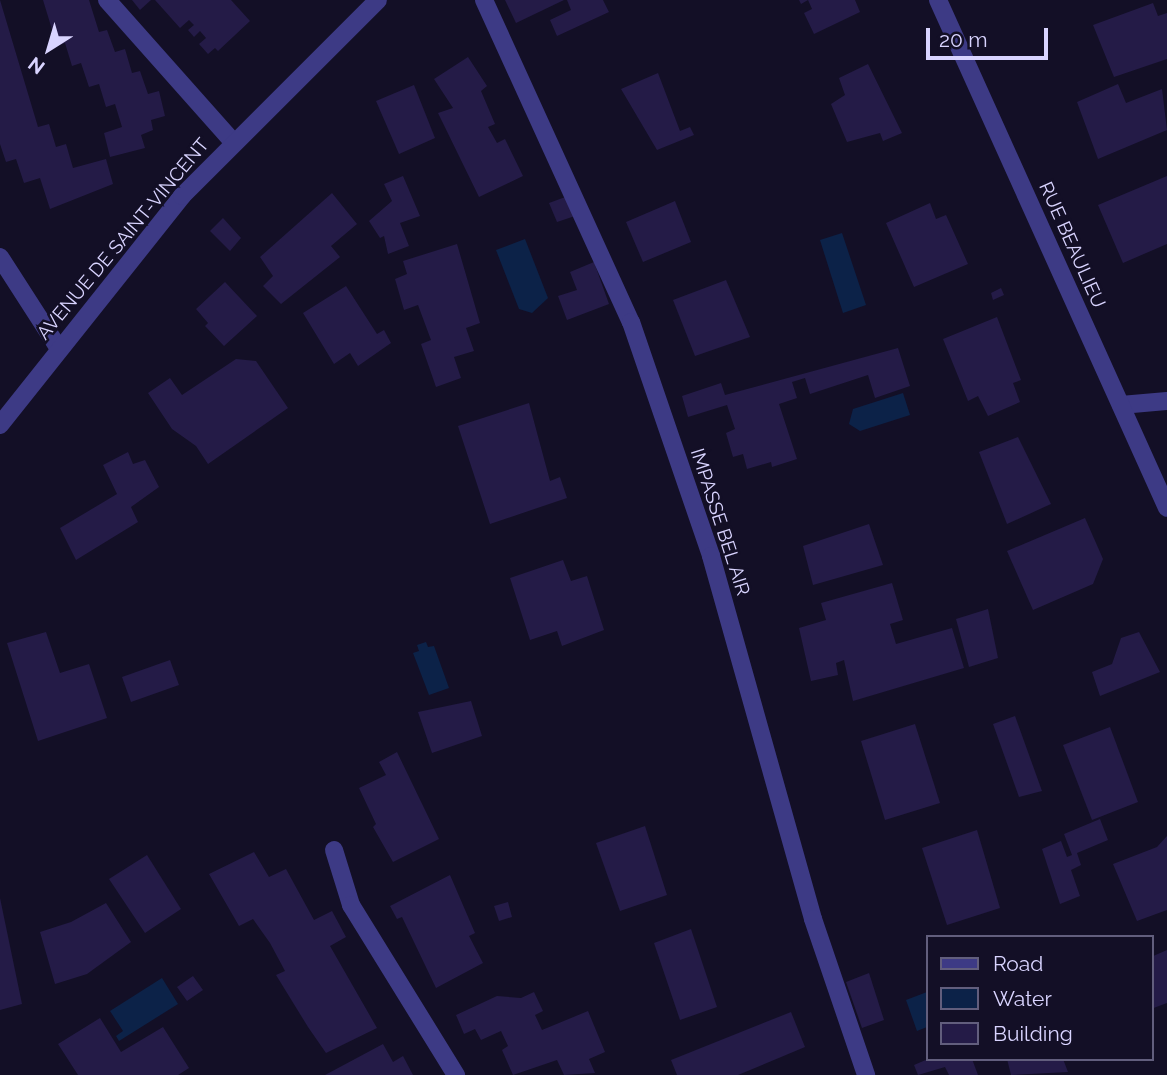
<!DOCTYPE html>
<html>
<head>
<meta charset="utf-8">
<style>
  body { margin:0 }
  #map { position:relative; width:1167px; height:1075px; overflow:hidden; background:#130f26; font-family:Raleway,sans-serif }
  div>[style] { position:absolute }
  .water>* { inset:0; background:#0c2248 }
  .building>* { inset:0; background:#241b47 }
  .service>* { height:18px; margin:-9px; padding:0 9px; transform-origin:9px; border-radius:9px; background:#3d3a85 }
  .minor>* { height:18px; margin:-9px; padding:0 9px; transform-origin:9px; border-radius:9px; background:#3d3a85 }
  .tertiary>* { height:18px; margin:-9px; padding:0 9px; transform-origin:9px; border-radius:9px; background:#3d3a85 }
  span { translate:-50% -50%; white-space:nowrap; text-align:center; line-height:1.15; -webkit-text-stroke:5px #130f26; paint-order:stroke }
  .street-label { font-size:19px; color:#d9d4ff }
  .legend { position:absolute; left:926px; top:935px; width:228px; height:126px; box-sizing:border-box; background:#130f26; border:2px solid #625e7d; margin:0; padding:9px 12px; list-style:none; font-size:21px; color:#d9d4ff }
  .legend li { display:flex; align-items:center; gap:14px; height:35px }
  .legend b { width:35px; border:2px solid #625e7d }
  .north { position:absolute; left:14px; top:14px; width:70px; height:70px; -webkit-text-stroke:5px #130f26; paint-order:stroke; rotate:217deg; font-size:19px; font-weight:700; line-height:28px; text-align:center; color:#d9d4ff }
  .north::after { content:''; display:block; margin:auto; width:24px; height:32px; background:#d9d4ff; clip-path:polygon(50% 0,100% 100%,50% 72%,0 100%) }
  .scale { position:absolute; left:926px; top:28px; width:122px; height:32px; box-sizing:border-box; border:4px solid #d9d4ff; border-top:0; padding-left:9px; font-size:21px; line-height:24px; white-space:nowrap; color:#d9d4ff; -webkit-text-stroke:5px #130f26; paint-order:stroke }
</style>
</head>
<body>
<div id="map">
  <div class="water">
    <div style="clip-path:polygon(842px 233px,866px 305px,843px 313px,820px 240px)"></div>
    <div style="clip-path:polygon(525px 239px,548px 298px,532px 313px,519px 309px,496px 250px)"></div>
    <div style="clip-path:polygon(903px 393px,910px 415px,860px 431px,849px 424px,853px 409px)"></div>
    <div style="clip-path:polygon(426px 642px,428px 647px,434px 646px,449px 688px,429px 695px,413px 653px,419px 651px,417px 645px)"></div>
    <div style="clip-path:polygon(162px 978px,178px 1004px,119px 1041px,116px 1036px,123px 1031px,110px 1011px)"></div>
    <div style="clip-path:polygon(927px 992px,927px 1027px,917px 1031px,906px 1000px)"></div>
  </div>
  <div class="building">
    <div style="clip-path:polygon(0 0,38px 127px,49px 124px,56px 147px,66px 144px,73px 168px,106px 159px,113px 184px,50px 209px,40px 178px,24px 183px,16px 159px,6px 162px,0 144px)"></div>
    <div style="clip-path:polygon(43px 0,89px 0,99px 32px,107px 30px,115px 52px,125px 49px,132px 73px,140px 71px,148px 94px,159px 91px,165px 116px,151px 120px,153px 130px,141px 135px,145px 148px,110px 157px,104px 133px,122px 127px,115px 104px,106px 107px,99px 84px,89px 87px,81px 63px,72px 66px,65px 43px,57px 46px)"></div>
    <div style="clip-path:polygon(132px 0,151px 0,140px 10px)"></div>
    <div style="clip-path:polygon(155px 0,231px 0,250px 21px,218px 51px,215px 48px,208px 54px,199px 44px,206px 38px,200px 31px,194px 37px,188px 30px,194px 25px,189px 20px,180px 28px)"></div>
    <div style="clip-path:polygon(505px 0,564px 0,516px 23px)"></div>
    <div style="clip-path:polygon(567px 0,603px 0,609px 12px,557px 36px,550px 20px,571px 10px)"></div>
    <div style="clip-path:polygon(799px 0,855px 0,860px 12px,814px 34px,804px 13px,812px 9px,808px 0,801px 4px)"></div>
    <div style="clip-path:polygon(1153px 3px,1158px 16px,1167px 13px,1167px 59px,1114px 77px,1093px 25px)"></div>
    <div style="clip-path:polygon(468px 57px,487px 86px,481px 91px,495px 124px,488px 127px,497px 143px,505px 139px,523px 176px,479px 197px,438px 113px,453px 108px,434px 79px)"></div>
    <div style="clip-path:polygon(868px 64px,902px 133px,883px 141px,880px 133px,847px 142px,831px 104px,845px 95px,839px 78px)"></div>
    <div style="clip-path:polygon(658px 73px,680px 131px,690px 127px,694px 135px,657px 150px,621px 89px)"></div>
    <div style="clip-path:polygon(1118px 84px,1126px 103px,1162px 89px,1167px 130px,1098px 159px,1077px 102px)"></div>
    <div style="clip-path:polygon(414px 85px,435px 138px,399px 154px,376px 101px)"></div>
    <div style="clip-path:polygon(403px 176px,420px 216px,400px 223px,409px 246px,388px 254px,384px 236px,380px 238px,369px 221px,392px 201px,384px 184px)"></div>
    <div style="clip-path:polygon(1167px 176px,1167px 244px,1123px 263px,1098px 205px)"></div>
    <div style="clip-path:polygon(332px 193px,357px 224px,331px 246px,340px 257px,281px 304px,263px 286px,273px 276px,260px 257px)"></div>
    <div style="clip-path:polygon(568px 196px,575px 216px,557px 222px,549px 203px)"></div>
    <div style="clip-path:polygon(675px 201px,691px 242px,643px 262px,626px 222px)"></div>
    <div style="clip-path:polygon(930px 203px,936px 219px,946px 215px,968px 264px,914px 287px,886px 223px)"></div>
    <div style="clip-path:polygon(223px 218px,241px 238px,230px 251px,210px 231px)"></div>
    <div style="clip-path:polygon(457px 244px,480px 323px,466px 328px,474px 351px,454px 357px,461px 378px,436px 387px,421px 344px,431px 340px,418px 305px,404px 310px,395px 279px,407px 274px,403px 261px)"></div>
    <div style="clip-path:polygon(594px 262px,609px 304px,567px 320px,558px 296px,577px 290px,570px 272px)"></div>
    <div style="clip-path:polygon(726px 280px,750px 337px,695px 356px,673px 300px)"></div>
    <div style="clip-path:polygon(225px 282px,257px 316px,224px 346px,205px 326px,208px 323px,196px 309px)"></div>
    <div style="clip-path:polygon(346px 286px,377px 334px,384px 330px,391px 343px,358px 366px,350px 353px,334px 364px,303px 313px)"></div>
    <div style="clip-path:polygon(1001px 288px,1004px 295px,993px 300px,991px 293px)"></div>
    <div style="clip-path:polygon(997px 317px,1021px 380px,1013px 383px,1020px 402px,988px 416px,978px 396px,968px 401px,943px 339px)"></div>
    <div style="clip-path:polygon(898px 348px,910px 386px,875px 398px,868px 375px,810px 394px,805px 378px,792px 382px,797px 398px,779px 404px,797px 459px,772px 467px,771px 462px,747px 469px,743px 454px,733px 457px,726px 433px,735px 429px,727px 405px,688px 417px,682px 396px,721px 383px,725px 395px)"></div>
    <div style="clip-path:polygon(236px 359px,256px 361px,288px 408px,208px 464px,196px 446px,172px 429px,148px 393px,170px 378px,182px 395px)"></div>
    <div style="clip-path:polygon(529px 403px,550px 481px,560px 477px,567px 498px,490px 524px,458px 426px)"></div>
    <div style="clip-path:polygon(1018px 437px,1051px 504px,1007px 524px,979px 452px)"></div>
    <div style="clip-path:polygon(128px 452px,133px 464px,145px 460px,159px 487px,131px 507px,138px 522px,76px 560px,60px 528px,117px 494px,103px 465px)"></div>
    <div style="clip-path:polygon(1085px 518px,1103px 559px,1093px 584px,1033px 610px,1007px 551px)"></div>
    <div style="clip-path:polygon(869px 524px,883px 565px,813px 585px,803px 546px)"></div>
    <div style="clip-path:polygon(563px 560px,571px 581px,587px 576px,604px 630px,562px 646px,557px 631px,530px 640px,510px 578px)"></div>
    <div style="clip-path:polygon(892px 583px,903px 620px,890px 624px,896px 644px,952px 628px,964px 668px,853px 701px,844px 660px,836px 663px,838px 675px,811px 681px,799px 628px,826px 620px,821px 603px)"></div>
    <div style="clip-path:polygon(988px 609px,998px 658px,969px 667px,956px 619px)"></div>
    <div style="clip-path:polygon(46px 632px,60px 673px,89px 664px,107px 718px,38px 741px,7px 643px)"></div>
    <div style="clip-path:polygon(1139px 632px,1160px 672px,1100px 696px,1092px 672px,1112px 664px,1121px 638px)"></div>
    <div style="clip-path:polygon(170px 660px,179px 685px,131px 702px,122px 677px)"></div>
    <div style="clip-path:polygon(471px 701px,482px 736px,432px 753px,418px 712px)"></div>
    <div style="clip-path:polygon(1015px 716px,1042px 791px,1019px 797px,993px 724px)"></div>
    <div style="clip-path:polygon(915px 724px,940px 803px,885px 820px,861px 741px)"></div>
    <div style="clip-path:polygon(1110px 727px,1138px 802px,1092px 820px,1063px 745px)"></div>
    <div style="clip-path:polygon(397px 752px,439px 839px,393px 862px,373px 827px,376px 824px,359px 788px,386px 775px,379px 762px)"></div>
    <div style="clip-path:polygon(1100px 819px,1108px 840px,1077px 853px,1081px 865px,1071px 870px,1080px 896px,1060px 904px,1042px 849px,1061px 841px,1067px 857px,1072px 855px,1064px 834px)"></div>
    <div style="clip-path:polygon(645px 826px,667px 895px,620px 911px,596px 843px)"></div>
    <div style="clip-path:polygon(977px 830px,1000px 908px,947px 925px,922px 848px)"></div>
    <div style="clip-path:polygon(1167px 836px,1167px 910px,1137px 921px,1113px 864px,1157px 847px)"></div>
    <div style="clip-path:polygon(254px 852px,269px 877px,286px 869px,314px 920px,332px 911px,346px 937px,330px 946px,377px 1028px,326px 1053px,308px 1027px,276px 975px,285px 971px,270px 943px,253px 919px,239px 926px,209px 874px)"></div>
    <div style="clip-path:polygon(147px 855px,181px 909px,145px 933px,109px 879px)"></div>
    <div style="clip-path:polygon(450px 875px,475px 933px,469px 936px,483px 963px,436px 988px,402px 917px,397px 919px,390px 906px)"></div>
    <div style="clip-path:polygon(0 898px,22px 1004px,0 1010px)"></div>
    <div style="clip-path:polygon(508px 902px,512px 917px,499px 921px,494px 906px)"></div>
    <div style="clip-path:polygon(106px 903px,131px 942px,87px 974px,55px 984px,40px 932px,71px 922px)"></div>
    <div style="clip-path:polygon(691px 929px,717px 1007px,680px 1020px,654px 943px)"></div>
    <div style="clip-path:polygon(1167px 950px,1167px 1003px,1151px 1009px,1151px 957px)"></div>
    <div style="clip-path:polygon(869px 973px,884px 1020px,862px 1028px,846px 982px)"></div>
    <div style="clip-path:polygon(193px 976px,203px 990px,187px 1001px,177px 987px)"></div>
    <div style="clip-path:polygon(534px 992px,543px 1011px,535px 1015px,542px 1030px,588px 1011px,605px 1052px,589px 1059px,595px 1073px,564px 1075px,557px 1060px,513px 1075px,502px 1050px,508px 1046px,501px 1031px,481px 1040px,475px 1029px,464px 1034px,456px 1015px,497px 996px,521px 998px)"></div>
    <div style="clip-path:polygon(791px 1012px,805px 1047px,738px 1075px,677px 1075px,671px 1060px)"></div>
    <div style="clip-path:polygon(100px 1018px,121px 1052px,163px 1027px,189px 1068px,178px 1075px,78px 1075px,58px 1044px)"></div>
    <div style="clip-path:polygon(383px 1044px,393px 1062px,403px 1056px,413px 1075px,325px 1075px)"></div>
    <div style="clip-path:polygon(928px 1059px,972px 1059px,978px 1075px,949px 1075px,945px 1067px,918px 1075px,914px 1065px)"></div>
    <div style="clip-path:polygon(1007px 1059px,1063px 1059px,1068px 1072px,1011px 1075px)"></div>
  </div>
  <div class="service">
    <div style="left:107px;top:0;width:188px;rotate:48.4deg"></div>
  </div>
  <div class="minor">
    <div style="left:484px;top:0;width:354px;rotate:65.5deg"></div>
    <div style="left:631px;top:322px;width:247px;rotate:71.1deg"></div>
    <div style="left:711px;top:556px;width:377px;rotate:74.3deg"></div>
    <div style="left:813px;top:919px;width:165px;rotate:71.2deg"></div>
    <div style="left:0;top:257px;width:109px;rotate:57.3deg"></div>
    <div style="left:1121px;top:405px;width:46px;rotate:-5deg"></div>
    <div style="left:334px;top:850px;width:58px;rotate:72.8deg"></div>
    <div style="left:351px;top:905px;width:200px;rotate:58.3deg"></div>
  </div>
  <div class="tertiary">
    <div style="left:938px;top:0;width:557px;rotate:65.73deg"></div>
    <div style="left:0;top:425px;width:293px;rotate:-51.5deg"></div>
    <div style="left:182px;top:196px;width:277px;rotate:-45deg"></div>
  </div>
  <div class="street-label">
    <span style="left:123px;top:239px;rotate:-50deg">AVENUE DE SAINT-VINCENT</span>
    <span style="left:1072px;top:245px;rotate:66deg">RUE BEAULIEU</span>
    <span style="left:720px;top:522px;rotate:72deg">IMPASSE BEL AIR</span>
  </div>
  <ul class="legend">
  <li><b style="height:9px;background:#3d3a85"></b>Road</li>
  <li><b style="height:19px;background:#0c2248"></b>Water</li>
  <li><b style="height:19px;background:#241b47"></b>Building</li>
  </ul>
  <div class="north">N</div>
  <div class="scale">20 m</div>
</div>
</body>
</html>
